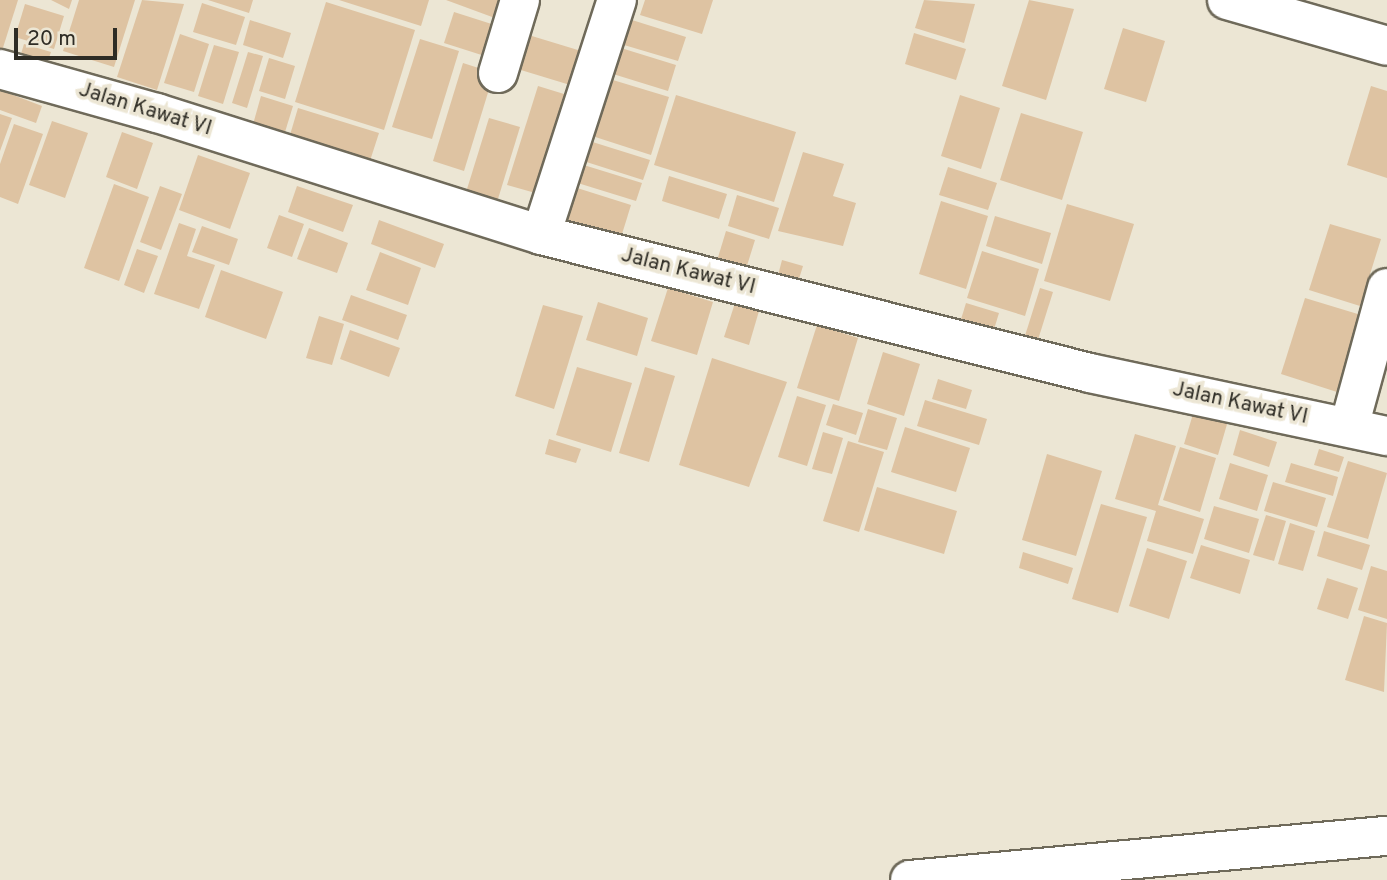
<!DOCTYPE html>
<html>
<head>
<meta charset="utf-8">
<style>
  body { margin:0 }
  #map { position:relative; width:1387px; height:880px; overflow:hidden; background:#ece6d4; font-family:Overpass,sans-serif }
  div>[style] { position:absolute }
  .building>* { inset:0; background:#dec3a2 }
  .roads { filter:drop-shadow(2px 0 #6f6a5a) drop-shadow(-2px 0 #6f6a5a) drop-shadow(0 2px #6f6a5a) drop-shadow(0 -2px #6f6a5a) }
  .minor>* { height:38px; margin:-19px; padding:0 19px; transform-origin:19px; border-radius:19px; background:#fff }
  .motorway>* { height:38px; margin:-19px; padding:0 19px; transform-origin:19px; border-radius:19px; background:#fff }
  span { translate:-50% -50%; white-space:nowrap; text-align:center; line-height:1.15; -webkit-text-stroke:7px #ece6d4; paint-order:stroke }
  .street-label { font-size:21px; color:#2e2c25 }
  .scale { position:absolute; left:14px; top:28px; width:103px; height:32px; box-sizing:border-box; border:4px solid #2e2c25; border-top:0; padding-left:9px; font-size:21px; line-height:24px; white-space:nowrap; color:#2e2c25; -webkit-text-stroke:5px #ece6d4; paint-order:stroke }
</style>
</head>
<body>
<div id="map">
  <div class="building">
    <div style="clip-path:polygon(0 0,18px 0,1px 54px,0 54px)"></div>
    <div style="clip-path:polygon(51px 0,72px 0,69px 9px)"></div>
    <div style="clip-path:polygon(79px 0,135px 0,114px 67px,63px 51px)"></div>
    <div style="clip-path:polygon(142px 0,184px 4px,157px 90px,117px 77px)"></div>
    <div style="clip-path:polygon(208px 0,253px 0,249px 13px)"></div>
    <div style="clip-path:polygon(339px 0,429px 0,421px 26px)"></div>
    <div style="clip-path:polygon(446px 0,510px 0,503px 21px)"></div>
    <div style="clip-path:polygon(645px 0,713px 0,702px 34px,640px 15px)"></div>
    <div style="clip-path:polygon(924px 0,975px 4px,964px 43px,915px 28px)"></div>
    <div style="clip-path:polygon(1029px 0,1074px 9px,1046px 100px,1002px 86px)"></div>
    <div style="clip-path:polygon(326px 2px,415px 30px,384px 130px,295px 102px)"></div>
    <div style="clip-path:polygon(202px 3px,245px 17px,236px 45px,193px 32px)"></div>
    <div style="clip-path:polygon(25px 4px,64px 16px,54px 49px,15px 37px)"></div>
    <div style="clip-path:polygon(454px 12px,501px 27px,491px 58px,444px 43px)"></div>
    <div style="clip-path:polygon(250px 20px,291px 33px,283px 58px,243px 45px)"></div>
    <div style="clip-path:polygon(632px 20px,686px 37px,678px 61px,624px 45px)"></div>
    <div style="clip-path:polygon(1123px 28px,1165px 41px,1146px 102px,1104px 89px)"></div>
    <div style="clip-path:polygon(522px 33px,591px 54px,580px 88px,511px 67px)"></div>
    <div style="clip-path:polygon(914px 33px,966px 49px,956px 80px,905px 64px)"></div>
    <div style="clip-path:polygon(180px 34px,209px 44px,194px 92px,164px 83px)"></div>
    <div style="clip-path:polygon(420px 39px,459px 51px,432px 139px,392px 127px)"></div>
    <div style="clip-path:polygon(24px 44px,51px 52px,44px 72px,18px 64px)"></div>
    <div style="clip-path:polygon(214px 45px,239px 52px,223px 104px,198px 96px)"></div>
    <div style="clip-path:polygon(621px 48px,676px 65px,668px 91px,613px 74px)"></div>
    <div style="clip-path:polygon(248px 52px,263px 56px,247px 108px,232px 103px)"></div>
    <div style="clip-path:polygon(269px 58px,295px 66px,285px 99px,259px 91px)"></div>
    <div style="clip-path:polygon(463px 63px,494px 73px,464px 171px,433px 161px)"></div>
    <div style="clip-path:polygon(603px 77px,669px 97px,651px 155px,586px 134px)"></div>
    <div style="clip-path:polygon(538px 86px,577px 98px,546px 196px,507px 185px)"></div>
    <div style="clip-path:polygon(1371px 86px,1387px 91px,1387px 178px,1347px 165px)"></div>
    <div style="clip-path:polygon(0 90px,42px 106px,36px 123px,0 110px)"></div>
    <div style="clip-path:polygon(676px 95px,796px 132px,774px 202px,654px 165px)"></div>
    <div style="clip-path:polygon(960px 95px,1000px 108px,981px 169px,941px 156px)"></div>
    <div style="clip-path:polygon(261px 96px,293px 106px,281px 145px,250px 135px)"></div>
    <div style="clip-path:polygon(298px 108px,379px 133px,367px 170px,287px 145px)"></div>
    <div style="clip-path:polygon(1021px 113px,1083px 132px,1062px 200px,1000px 180px)"></div>
    <div style="clip-path:polygon(0 114px,12px 118px,0 151px)"></div>
    <div style="clip-path:polygon(489px 118px,520px 127px,494px 212px,463px 202px)"></div>
    <div style="clip-path:polygon(52px 121px,88px 133px,65px 198px,29px 185px)"></div>
    <div style="clip-path:polygon(14px 124px,43px 134px,18px 204px,0 197px,0 164px)"></div>
    <div style="clip-path:polygon(122px 132px,153px 143px,137px 189px,106px 177px)"></div>
    <div style="clip-path:polygon(583px 139px,650px 160px,643px 180px,577px 159px)"></div>
    <div style="clip-path:polygon(803px 152px,844px 164px,833px 196px,856px 203px,843px 246px,778px 231px)"></div>
    <div style="clip-path:polygon(198px 155px,250px 173px,230px 229px,179px 210px)"></div>
    <div style="clip-path:polygon(574px 162px,642px 183px,636px 201px,568px 180px)"></div>
    <div style="clip-path:polygon(948px 167px,997px 183px,988px 210px,939px 195px)"></div>
    <div style="clip-path:polygon(669px 176px,727px 194px,719px 219px,662px 201px)"></div>
    <div style="clip-path:polygon(114px 184px,149px 197px,119px 281px,84px 268px)"></div>
    <div style="clip-path:polygon(160px 186px,182px 194px,161px 250px,140px 242px)"></div>
    <div style="clip-path:polygon(297px 186px,353px 205px,343px 232px,288px 212px)"></div>
    <div style="clip-path:polygon(574px 187px,631px 205px,618px 247px,561px 229px)"></div>
    <div style="clip-path:polygon(737px 195px,779px 208px,769px 239px,728px 226px)"></div>
    <div style="clip-path:polygon(941px 201px,988px 216px,966px 289px,919px 274px)"></div>
    <div style="clip-path:polygon(1067px 204px,1134px 224px,1110px 301px,1044px 281px)"></div>
    <div style="clip-path:polygon(279px 215px,304px 224px,292px 257px,267px 248px)"></div>
    <div style="clip-path:polygon(995px 216px,1051px 233px,1042px 264px,986px 246px)"></div>
    <div style="clip-path:polygon(379px 220px,444px 244px,435px 268px,371px 244px)"></div>
    <div style="clip-path:polygon(179px 223px,196px 229px,187px 256px,215px 265px,199px 309px,154px 294px)"></div>
    <div style="clip-path:polygon(1330px 224px,1381px 239px,1360px 306px,1309px 290px)"></div>
    <div style="clip-path:polygon(202px 226px,238px 239px,229px 265px,192px 252px)"></div>
    <div style="clip-path:polygon(309px 228px,348px 243px,337px 273px,297px 259px)"></div>
    <div style="clip-path:polygon(726px 231px,755px 240px,745px 272px,716px 264px)"></div>
    <div style="clip-path:polygon(137px 249px,158px 256px,144px 293px,124px 285px)"></div>
    <div style="clip-path:polygon(982px 251px,1039px 269px,1025px 316px,967px 298px)"></div>
    <div style="clip-path:polygon(380px 252px,421px 268px,408px 305px,366px 290px)"></div>
    <div style="clip-path:polygon(782px 260px,803px 266px,797px 285px,777px 279px)"></div>
    <div style="clip-path:polygon(221px 270px,283px 292px,266px 339px,205px 317px)"></div>
    <div style="clip-path:polygon(668px 288px,713px 302px,697px 355px,651px 341px)"></div>
    <div style="clip-path:polygon(1040px 288px,1053px 292px,1036px 346px,1023px 342px)"></div>
    <div style="clip-path:polygon(351px 295px,407px 315px,398px 340px,342px 320px)"></div>
    <div style="clip-path:polygon(1305px 298px,1361px 315px,1337px 392px,1281px 374px)"></div>
    <div style="clip-path:polygon(598px 302px,648px 318px,637px 356px,586px 340px)"></div>
    <div style="clip-path:polygon(735px 303px,759px 311px,749px 345px,724px 337px)"></div>
    <div style="clip-path:polygon(966px 303px,999px 313px,991px 339px,958px 329px)"></div>
    <div style="clip-path:polygon(543px 305px,583px 316px,554px 409px,515px 396px)"></div>
    <div style="clip-path:polygon(319px 316px,344px 324px,332px 365px,306px 358px)"></div>
    <div style="clip-path:polygon(817px 325px,858px 338px,839px 401px,797px 388px)"></div>
    <div style="clip-path:polygon(350px 330px,400px 348px,389px 377px,340px 359px)"></div>
    <div style="clip-path:polygon(883px 352px,920px 364px,904px 416px,867px 404px)"></div>
    <div style="clip-path:polygon(712px 358px,787px 382px,749px 487px,679px 465px)"></div>
    <div style="clip-path:polygon(577px 367px,632px 383px,611px 452px,556px 435px)"></div>
    <div style="clip-path:polygon(645px 367px,675px 376px,649px 462px,619px 453px)"></div>
    <div style="clip-path:polygon(938px 379px,972px 390px,966px 409px,932px 399px)"></div>
    <div style="clip-path:polygon(797px 396px,826px 405px,807px 466px,778px 457px)"></div>
    <div style="clip-path:polygon(925px 400px,987px 419px,979px 445px,917px 426px)"></div>
    <div style="clip-path:polygon(833px 404px,863px 413px,856px 435px,826px 425px)"></div>
    <div style="clip-path:polygon(1196px 404px,1230px 414px,1218px 455px,1184px 444px)"></div>
    <div style="clip-path:polygon(868px 409px,897px 418px,887px 450px,858px 442px)"></div>
    <div style="clip-path:polygon(905px 427px,970px 448px,956px 492px,891px 472px)"></div>
    <div style="clip-path:polygon(1240px 430px,1277px 442px,1269px 467px,1233px 455px)"></div>
    <div style="clip-path:polygon(823px 432px,843px 438px,832px 474px,812px 469px)"></div>
    <div style="clip-path:polygon(1135px 434px,1176px 446px,1158px 505px,1204px 519px,1193px 554px,1147px 541px,1156px 511px,1115px 499px)"></div>
    <div style="clip-path:polygon(549px 439px,581px 449px,576px 463px,545px 454px)"></div>
    <div style="clip-path:polygon(848px 441px,884px 452px,859px 532px,823px 521px)"></div>
    <div style="clip-path:polygon(1180px 447px,1216px 458px,1200px 512px,1163px 500px)"></div>
    <div style="clip-path:polygon(1319px 449px,1344px 457px,1339px 472px,1314px 465px)"></div>
    <div style="clip-path:polygon(1047px 454px,1102px 471px,1076px 556px,1022px 540px)"></div>
    <div style="clip-path:polygon(1348px 461px,1387px 473px,1368px 539px,1327px 527px)"></div>
    <div style="clip-path:polygon(1230px 463px,1268px 475px,1257px 511px,1219px 499px)"></div>
    <div style="clip-path:polygon(1291px 463px,1338px 477px,1333px 496px,1285px 482px)"></div>
    <div style="clip-path:polygon(1273px 482px,1326px 498px,1317px 527px,1264px 511px)"></div>
    <div style="clip-path:polygon(877px 487px,957px 511px,944px 554px,864px 530px)"></div>
    <div style="clip-path:polygon(1101px 504px,1147px 517px,1118px 613px,1072px 599px)"></div>
    <div style="clip-path:polygon(1214px 506px,1259px 519px,1249px 553px,1204px 539px)"></div>
    <div style="clip-path:polygon(1266px 515px,1286px 521px,1274px 561px,1253px 555px)"></div>
    <div style="clip-path:polygon(1290px 523px,1315px 531px,1303px 571px,1278px 564px)"></div>
    <div style="clip-path:polygon(1324px 531px,1370px 545px,1362px 570px,1317px 556px)"></div>
    <div style="clip-path:polygon(1201px 545px,1250px 560px,1240px 594px,1190px 578px)"></div>
    <div style="clip-path:polygon(1147px 548px,1187px 561px,1169px 619px,1129px 606px)"></div>
    <div style="clip-path:polygon(1023px 552px,1073px 568px,1068px 584px,1019px 568px)"></div>
    <div style="clip-path:polygon(1371px 566px,1387px 571px,1387px 619px,1358px 610px)"></div>
    <div style="clip-path:polygon(1327px 578px,1358px 588px,1348px 619px,1317px 609px)"></div>
    <div style="clip-path:polygon(1364px 616px,1387px 623px,1384px 692px,1345px 680px)"></div>
  </div>
  <div class="roads">
    <div class="minor">
      <div style="left:1227px;top:0;width:166px;rotate:16deg"></div>
      <div style="left:0;top:69px;width:163px;rotate:15.7deg"></div>
      <div style="left:157px;top:113px;width:403px;rotate:17.6deg"></div>
      <div style="left:541px;top:235px;width:566px;rotate:14.11deg"></div>
      <div style="left:1090px;top:373px;width:304px;rotate:12deg"></div>
      <div style="left:498px;top:73px;width:76px;rotate:-73.2deg"></div>
      <div style="left:541px;top:235px;width:247px;rotate:-72.1deg"></div>
      <div style="left:1349px;top:427px;width:144px;rotate:-74.7deg"></div>
    </div>
    <div class="motorway">
      <div style="left:910px;top:880px;width:479px;rotate:-5.3deg"></div>
    </div>
  </div>
  <div class="street-label">
    <span style="left:145px;top:110px;rotate:17deg">Jalan Kawat VI</span>
    <span style="left:688px;top:272px;rotate:14deg">Jalan Kawat VI</span>
    <span style="left:1240px;top:404px;rotate:12deg">Jalan Kawat VI</span>
  </div>
  <div class="scale">20 m</div>
</div>
</body>
</html>
